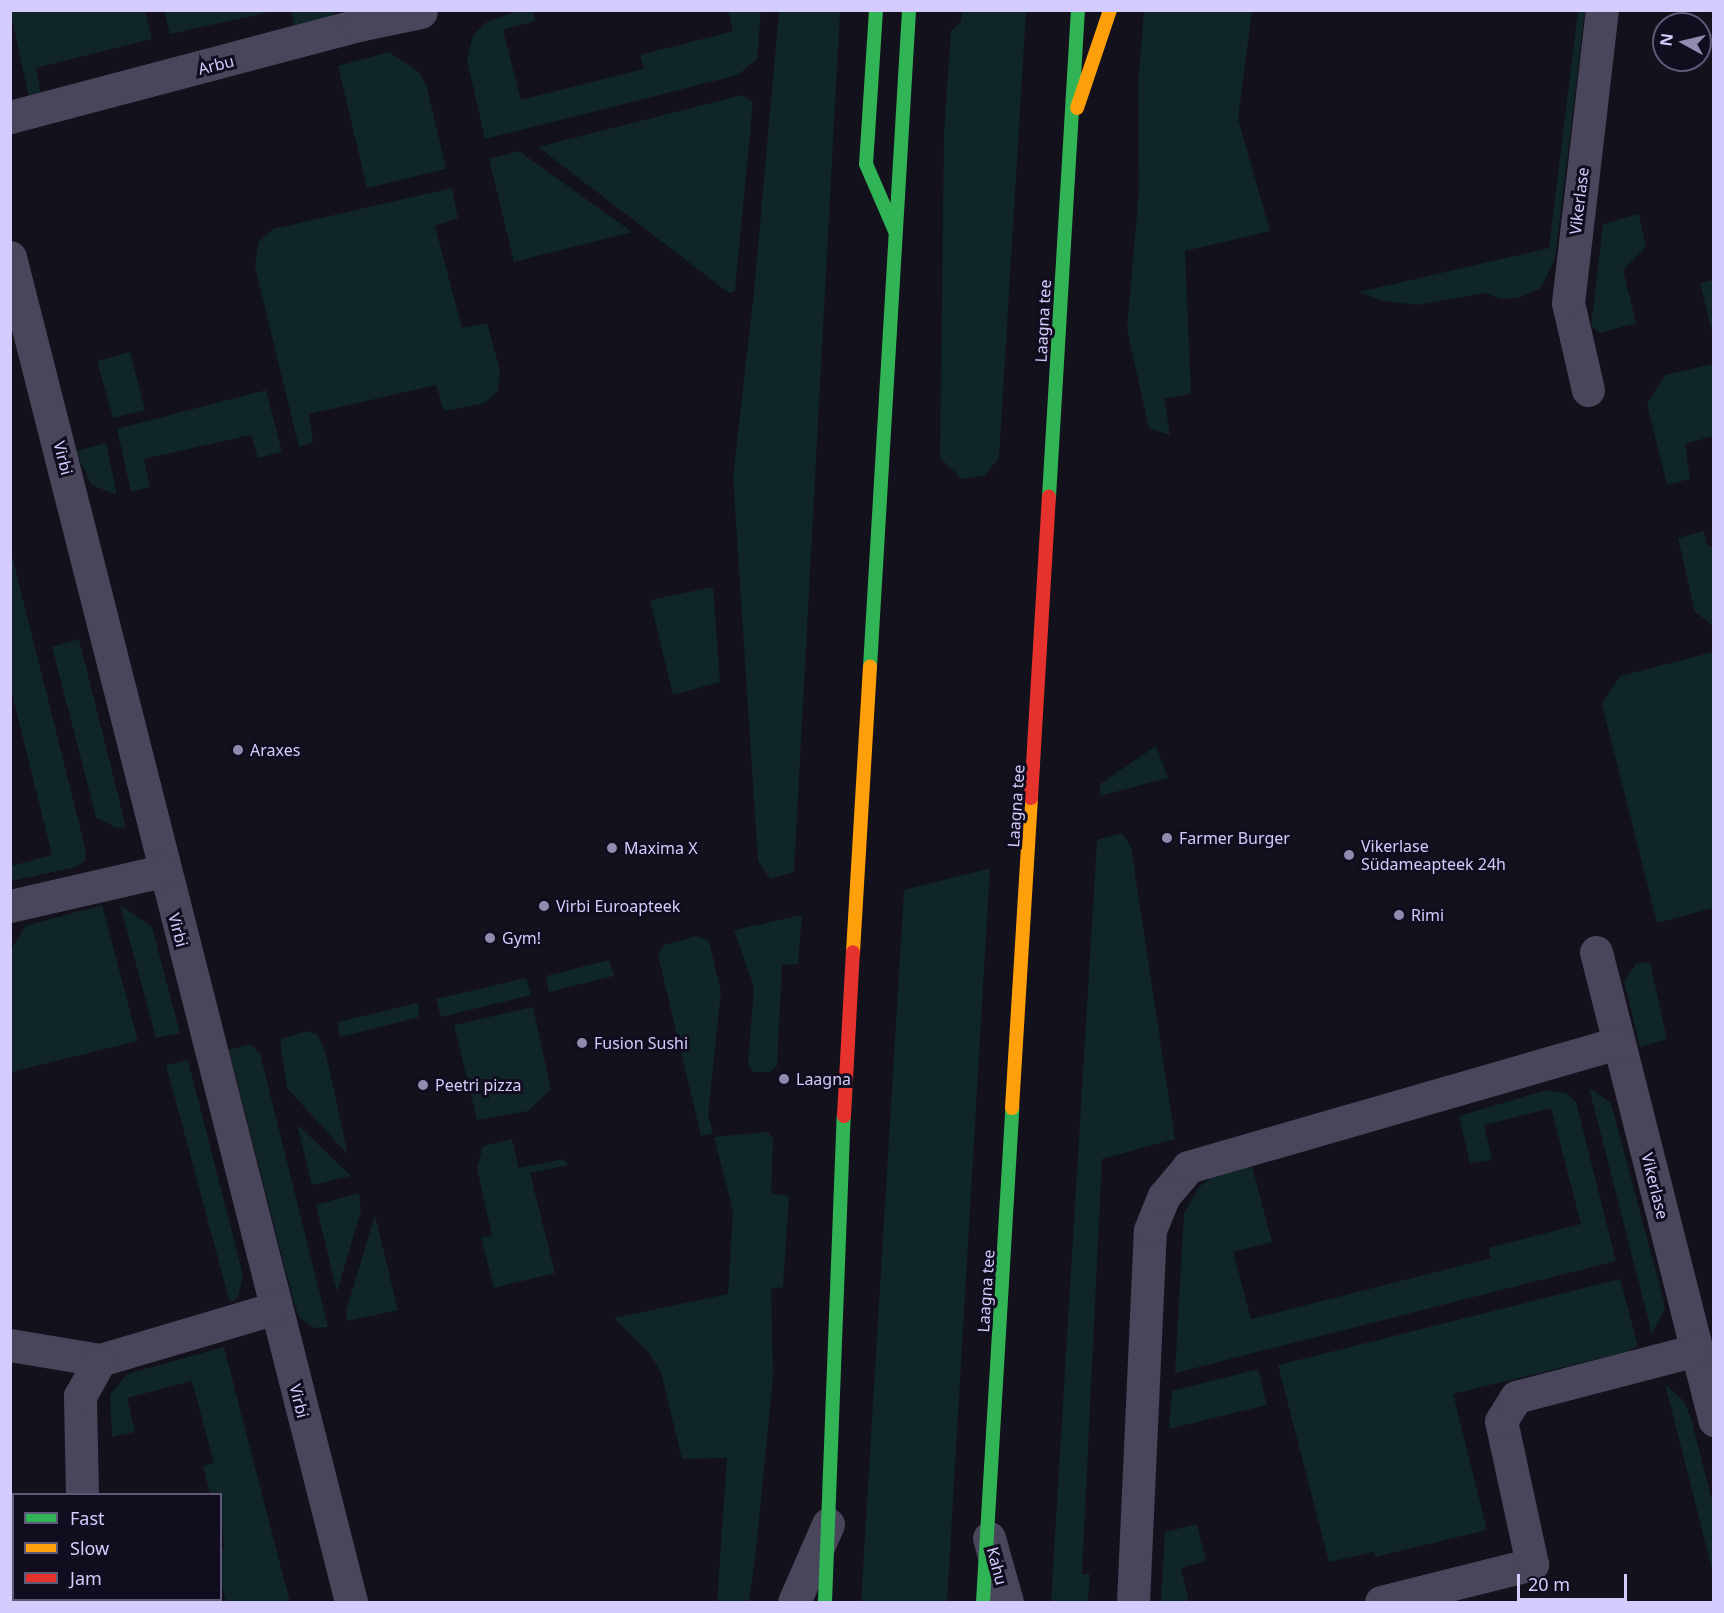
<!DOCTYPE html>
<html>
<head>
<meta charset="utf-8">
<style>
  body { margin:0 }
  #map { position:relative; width:1724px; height:1613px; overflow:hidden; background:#13111b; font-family:"Noto Sans",sans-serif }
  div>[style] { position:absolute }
  .green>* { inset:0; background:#102527 }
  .street>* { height:33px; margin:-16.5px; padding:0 16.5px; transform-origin:16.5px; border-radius:16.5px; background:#49465c }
  .fast>* { height:14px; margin:-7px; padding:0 7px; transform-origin:7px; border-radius:7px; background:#30b455 }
  .slow>* { height:14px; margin:-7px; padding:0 7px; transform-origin:7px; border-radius:7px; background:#ff9f0a }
  .jam>* { height:14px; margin:-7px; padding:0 7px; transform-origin:7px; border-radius:7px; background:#e5322d }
  .dots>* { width:16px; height:16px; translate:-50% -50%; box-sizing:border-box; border:3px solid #110d1f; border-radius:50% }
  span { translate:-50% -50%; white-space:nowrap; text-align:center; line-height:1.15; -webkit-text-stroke:6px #110d1f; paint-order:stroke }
  .street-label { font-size:16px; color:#d5ccfe }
  .poi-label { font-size:16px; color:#d5ccfe }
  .left { translate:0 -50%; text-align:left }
  .frame { position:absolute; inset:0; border:12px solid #d5ccfe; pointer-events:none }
  .legend { position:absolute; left:12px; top:1493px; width:210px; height:108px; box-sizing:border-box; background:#110d1f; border:2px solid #5f5978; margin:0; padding:8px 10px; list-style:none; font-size:18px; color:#d5ccfe }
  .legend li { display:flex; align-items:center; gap:12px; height:30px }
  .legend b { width:30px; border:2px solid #5f5978 }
  .north { position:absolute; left:1652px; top:12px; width:60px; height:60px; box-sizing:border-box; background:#110d1f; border:2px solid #5f5978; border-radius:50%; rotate:278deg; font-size:16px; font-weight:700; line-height:24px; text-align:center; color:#d5ccfe }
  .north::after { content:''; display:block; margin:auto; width:21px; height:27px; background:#918baf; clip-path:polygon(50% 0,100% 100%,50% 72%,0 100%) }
  .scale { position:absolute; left:1517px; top:1574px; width:110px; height:27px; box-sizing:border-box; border:3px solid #d5ccfe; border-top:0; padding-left:8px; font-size:18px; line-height:21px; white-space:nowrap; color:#d5ccfe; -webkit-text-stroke:4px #110d1f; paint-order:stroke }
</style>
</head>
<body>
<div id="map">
  <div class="green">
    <div style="clip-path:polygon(164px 10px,274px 10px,274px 11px,170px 34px)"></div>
    <div style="clip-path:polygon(520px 10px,533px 11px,535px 21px,503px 30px,521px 100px,644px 69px,640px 55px,733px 31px,728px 11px,761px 11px,757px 59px,738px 75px,485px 139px,467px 60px,473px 35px,487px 22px)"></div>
    <div style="clip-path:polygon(1578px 10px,1585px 11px,1555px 259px,1541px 288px,1518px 298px,1501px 299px,1485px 293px,1418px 305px,1383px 301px,1359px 292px,1549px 248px)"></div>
    <div style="clip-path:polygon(10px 11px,145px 11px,152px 39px,36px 68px,41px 94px,29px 97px)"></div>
    <div style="clip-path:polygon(291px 11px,335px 11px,334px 16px,296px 31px)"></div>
    <div style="clip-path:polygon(779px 11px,840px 11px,794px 872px,770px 879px,758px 861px,733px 477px,754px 292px)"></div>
    <div style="clip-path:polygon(962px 11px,1026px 11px,999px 458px,984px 476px,962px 479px,940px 458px,944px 132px,951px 31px,961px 22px)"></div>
    <div style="clip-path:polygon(1144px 11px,1252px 11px,1238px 119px,1270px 231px,1185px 251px,1191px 394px,1164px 399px,1170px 435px,1149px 428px,1127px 329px,1139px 190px,1138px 85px)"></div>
    <div style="clip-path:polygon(389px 52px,419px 72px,427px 87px,446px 169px,367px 188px,338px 66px)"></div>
    <div style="clip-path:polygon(742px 95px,753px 102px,735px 291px,729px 293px,538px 147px)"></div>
    <div style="clip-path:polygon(519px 151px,551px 174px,632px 232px,514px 262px,489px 159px)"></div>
    <div style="clip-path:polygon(452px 188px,458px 218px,435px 226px,462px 328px,487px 323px,500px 370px,498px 391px,485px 403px,444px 411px,436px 385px,309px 414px,313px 442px,299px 447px,255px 267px,258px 242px,273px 229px)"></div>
    <div style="clip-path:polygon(1639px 214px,1646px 247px,1623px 270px,1636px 323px,1600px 333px,1591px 326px,1603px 224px)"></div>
    <div style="clip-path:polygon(1713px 280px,1714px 280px,1713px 336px,1700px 283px)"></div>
    <div style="clip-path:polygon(130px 352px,145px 410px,113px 418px,97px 361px)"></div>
    <div style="clip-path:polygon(1713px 364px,1713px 436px,1685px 444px,1690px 479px,1667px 485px,1647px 404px,1665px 375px)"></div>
    <div style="clip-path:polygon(266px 390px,282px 452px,258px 458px,251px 435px,144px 459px,150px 487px,131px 492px,117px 429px)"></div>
    <div style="clip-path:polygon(106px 443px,117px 495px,92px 485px,75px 451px)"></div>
    <div style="clip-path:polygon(1704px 531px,1707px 544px,1713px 548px,1713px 626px,1695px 612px,1678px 538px)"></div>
    <div style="clip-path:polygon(10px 548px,86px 851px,85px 861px,76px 867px,11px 881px,11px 866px,52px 855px,11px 690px)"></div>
    <div style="clip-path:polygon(713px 587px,720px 682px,673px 695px,650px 600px)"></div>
    <div style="clip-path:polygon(79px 639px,126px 827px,116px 828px,96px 817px,52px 647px)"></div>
    <div style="clip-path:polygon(1713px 652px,1713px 908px,1657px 923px,1602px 704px,1620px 676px)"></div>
    <div style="clip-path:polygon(1156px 746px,1168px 778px,1100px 796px,1100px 784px)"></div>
    <div style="clip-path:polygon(1122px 833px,1131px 847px,1175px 1139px,1102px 1159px,1082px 1574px,1090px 1574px,1088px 1602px,1051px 1602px,1097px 840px)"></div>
    <div style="clip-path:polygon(990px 868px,947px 1602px,861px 1602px,904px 890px)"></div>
    <div style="clip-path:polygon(102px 905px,138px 1041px,11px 1072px,11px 950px,25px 926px)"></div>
    <div style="clip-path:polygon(120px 905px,152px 927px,180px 1033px,156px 1038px)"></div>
    <div style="clip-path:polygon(802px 915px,798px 964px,782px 965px,777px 1066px,770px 1072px,753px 1072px,748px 1064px,754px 987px,734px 930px)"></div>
    <div style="clip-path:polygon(696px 936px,709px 941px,721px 992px,708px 1115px,713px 1133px,701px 1136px,658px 955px,664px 945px)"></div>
    <div style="clip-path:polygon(609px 960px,614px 976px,549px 992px,546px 976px)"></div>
    <div style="clip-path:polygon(1650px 962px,1667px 1039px,1640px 1047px,1624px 981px,1636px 964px)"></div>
    <div style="clip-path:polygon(526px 978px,531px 995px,441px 1017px,436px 999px)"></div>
    <div style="clip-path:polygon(418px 1003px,419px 1017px,340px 1037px,337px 1022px)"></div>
    <div style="clip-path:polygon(533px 1007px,551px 1089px,528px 1111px,477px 1120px,454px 1025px)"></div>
    <div style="clip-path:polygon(307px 1031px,318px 1035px,326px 1054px,348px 1155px,287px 1088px,280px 1039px)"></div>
    <div style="clip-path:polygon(249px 1044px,260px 1053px,328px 1327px,314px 1328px,299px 1317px,293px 1299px,229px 1050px)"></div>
    <div style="clip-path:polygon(188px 1060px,243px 1275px,238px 1297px,230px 1303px,166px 1065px)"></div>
    <div style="clip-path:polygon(1589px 1088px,1611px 1103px,1663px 1298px,1665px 1309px,1652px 1334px)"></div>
    <div style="clip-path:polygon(1546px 1090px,1566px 1093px,1576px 1102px,1616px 1261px,1175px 1373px,1184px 1213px,1200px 1186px,1224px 1169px,1250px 1159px,1272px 1242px,1233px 1252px,1251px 1319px,1491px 1258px,1489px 1248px,1581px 1224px,1551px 1108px,1484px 1125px,1492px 1160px,1470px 1163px,1459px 1116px)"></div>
    <div style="clip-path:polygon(297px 1124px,351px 1176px,312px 1185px)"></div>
    <div style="clip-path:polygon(768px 1132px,773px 1139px,771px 1193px,789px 1196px,783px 1287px,771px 1289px,773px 1376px,756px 1551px,749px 1602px,717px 1602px,727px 1458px,682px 1459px,661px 1372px,649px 1353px,614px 1318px,728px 1294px,733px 1211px,714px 1137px)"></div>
    <div style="clip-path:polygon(512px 1139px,519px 1168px,563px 1159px,569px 1165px,530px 1173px,555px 1273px,494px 1288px,481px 1237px,492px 1236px,477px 1168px,483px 1146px)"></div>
    <div style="clip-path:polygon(359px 1193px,361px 1210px,337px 1292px,316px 1205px)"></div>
    <div style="clip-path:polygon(375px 1215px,398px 1310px,347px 1321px,346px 1311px)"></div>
    <div style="clip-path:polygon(1620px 1279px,1638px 1346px,1625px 1352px,1453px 1394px,1487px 1530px,1375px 1557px,1374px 1552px,1329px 1562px,1278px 1365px)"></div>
    <div style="clip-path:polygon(224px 1347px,251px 1452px,290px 1602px,226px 1602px,221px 1581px,221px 1550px,224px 1549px,220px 1494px,210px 1494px,203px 1466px,214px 1463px,192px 1381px,127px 1398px,135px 1432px,112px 1437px,110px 1395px,127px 1374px)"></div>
    <div style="clip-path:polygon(1258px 1369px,1267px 1405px,1169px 1429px,1172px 1391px)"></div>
    <div style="clip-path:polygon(1665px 1384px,1684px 1401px,1691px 1418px,1713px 1504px,1713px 1573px)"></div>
    <div style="clip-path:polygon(1197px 1524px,1206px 1561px,1181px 1568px,1189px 1602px,1161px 1602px,1165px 1532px)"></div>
  </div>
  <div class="street">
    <div style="left:10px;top:117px;width:360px;rotate:-14.8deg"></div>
    <div style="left:358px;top:25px;width:64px;rotate:-11.7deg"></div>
    <div style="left:10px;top:257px;width:1388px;rotate:75.77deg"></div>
    <div style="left:1588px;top:390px;width:89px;rotate:-102.9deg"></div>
    <div style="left:1568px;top:303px;width:295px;rotate:-83.4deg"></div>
    <div style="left:10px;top:906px;width:157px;rotate:-12.9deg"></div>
    <div style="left:1596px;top:952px;width:483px;rotate:75.8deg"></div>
    <div style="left:10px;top:1345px;width:91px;rotate:9.5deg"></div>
    <div style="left:100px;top:1360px;width:183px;rotate:-16.5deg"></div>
    <div style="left:82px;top:1494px;width:98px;rotate:-91.2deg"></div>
    <div style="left:80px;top:1396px;width:41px;rotate:-60.9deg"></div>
    <div style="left:989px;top:1538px;width:66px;rotate:74.3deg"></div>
    <div style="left:86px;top:1600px;width:2px;rotate:90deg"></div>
    <div style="left:794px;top:1602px;width:85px;rotate:-66.4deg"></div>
    <div style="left:1133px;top:1602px;width:372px;rotate:-87.4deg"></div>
    <div style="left:1150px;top:1230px;width:37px;rotate:-68deg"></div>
    <div style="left:1164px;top:1196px;width:38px;rotate:-50deg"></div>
    <div style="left:1188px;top:1167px;width:448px;rotate:-16.1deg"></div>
    <div style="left:1381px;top:1602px;width:156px;rotate:-14.1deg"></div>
    <div style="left:1532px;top:1564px;width:146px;rotate:-102.2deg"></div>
    <div style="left:1501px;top:1421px;width:28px;rotate:-58deg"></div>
    <div style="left:1516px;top:1397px;width:186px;rotate:-14.6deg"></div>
  </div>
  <div class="fast">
    <div style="left:876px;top:10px;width:154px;rotate:93.7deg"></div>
    <div style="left:866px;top:164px;width:73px;rotate:66.6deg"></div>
    <div style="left:1049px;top:497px;width:488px;rotate:-86.6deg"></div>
    <div style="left:870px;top:667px;width:658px;rotate:-86.6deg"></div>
    <div style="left:825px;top:1602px;width:486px;rotate:-87.8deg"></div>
    <div style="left:983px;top:1602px;width:495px;rotate:-86.6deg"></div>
  </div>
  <div class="slow">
    <div style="left:1077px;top:108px;width:103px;rotate:-71.4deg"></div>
    <div style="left:853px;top:952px;width:286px;rotate:-86.6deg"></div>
    <div style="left:1012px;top:1108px;width:311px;rotate:-86.5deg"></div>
  </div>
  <div class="jam">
    <div style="left:1031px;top:798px;width:302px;rotate:-86.6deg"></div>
    <div style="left:844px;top:1116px;width:164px;rotate:-86.9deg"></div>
  </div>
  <div class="dots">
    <div style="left:238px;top:750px;background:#918baf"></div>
    <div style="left:1167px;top:838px;background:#918baf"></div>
    <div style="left:612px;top:848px;background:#918baf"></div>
    <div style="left:1349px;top:855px;background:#918baf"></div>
    <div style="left:544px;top:906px;background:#918baf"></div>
    <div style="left:1399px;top:915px;background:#918baf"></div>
    <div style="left:490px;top:938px;background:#918baf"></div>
    <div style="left:582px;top:1043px;background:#918baf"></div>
    <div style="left:784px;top:1079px;background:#918baf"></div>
    <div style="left:423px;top:1085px;background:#918baf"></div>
  </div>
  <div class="street-label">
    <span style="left:216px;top:65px;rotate:-14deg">Arbu</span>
    <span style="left:1579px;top:201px;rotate:-83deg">Vikerlase</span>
    <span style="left:1043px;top:321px;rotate:-87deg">Laagna tee</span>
    <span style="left:63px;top:458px;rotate:76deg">Virbi</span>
    <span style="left:1016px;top:806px;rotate:-86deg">Laagna tee</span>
    <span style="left:178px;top:930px;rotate:75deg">Virbi</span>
    <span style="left:1655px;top:1186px;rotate:76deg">Vikerlase</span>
    <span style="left:986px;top:1291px;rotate:-86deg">Laagna tee</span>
    <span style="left:299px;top:1401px;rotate:76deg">Virbi</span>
    <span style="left:997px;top:1566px;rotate:75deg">Kahu</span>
  </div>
  <div class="poi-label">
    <span class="left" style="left:250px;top:750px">Araxes</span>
    <span class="left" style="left:1179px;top:838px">Farmer Burger</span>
    <span class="left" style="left:1361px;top:855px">Vikerlase<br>Südameapteek 24h</span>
    <span class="left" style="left:624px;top:848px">Maxima X</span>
    <span class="left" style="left:556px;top:906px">Virbi Euroapteek</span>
    <span class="left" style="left:1411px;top:915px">Rimi</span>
    <span class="left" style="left:502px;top:938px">Gym!</span>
    <span class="left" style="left:594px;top:1043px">Fusion Sushi</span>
    <span class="left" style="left:796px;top:1079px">Laagna</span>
    <span class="left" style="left:435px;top:1085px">Peetri pizza</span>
  </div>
  <div class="frame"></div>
  <ul class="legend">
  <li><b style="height:8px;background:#30b455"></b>Fast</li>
  <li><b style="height:8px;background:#ff9f0a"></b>Slow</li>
  <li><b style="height:8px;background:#e5322d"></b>Jam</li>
  </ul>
  <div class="north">N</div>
  <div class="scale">20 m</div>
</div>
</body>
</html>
